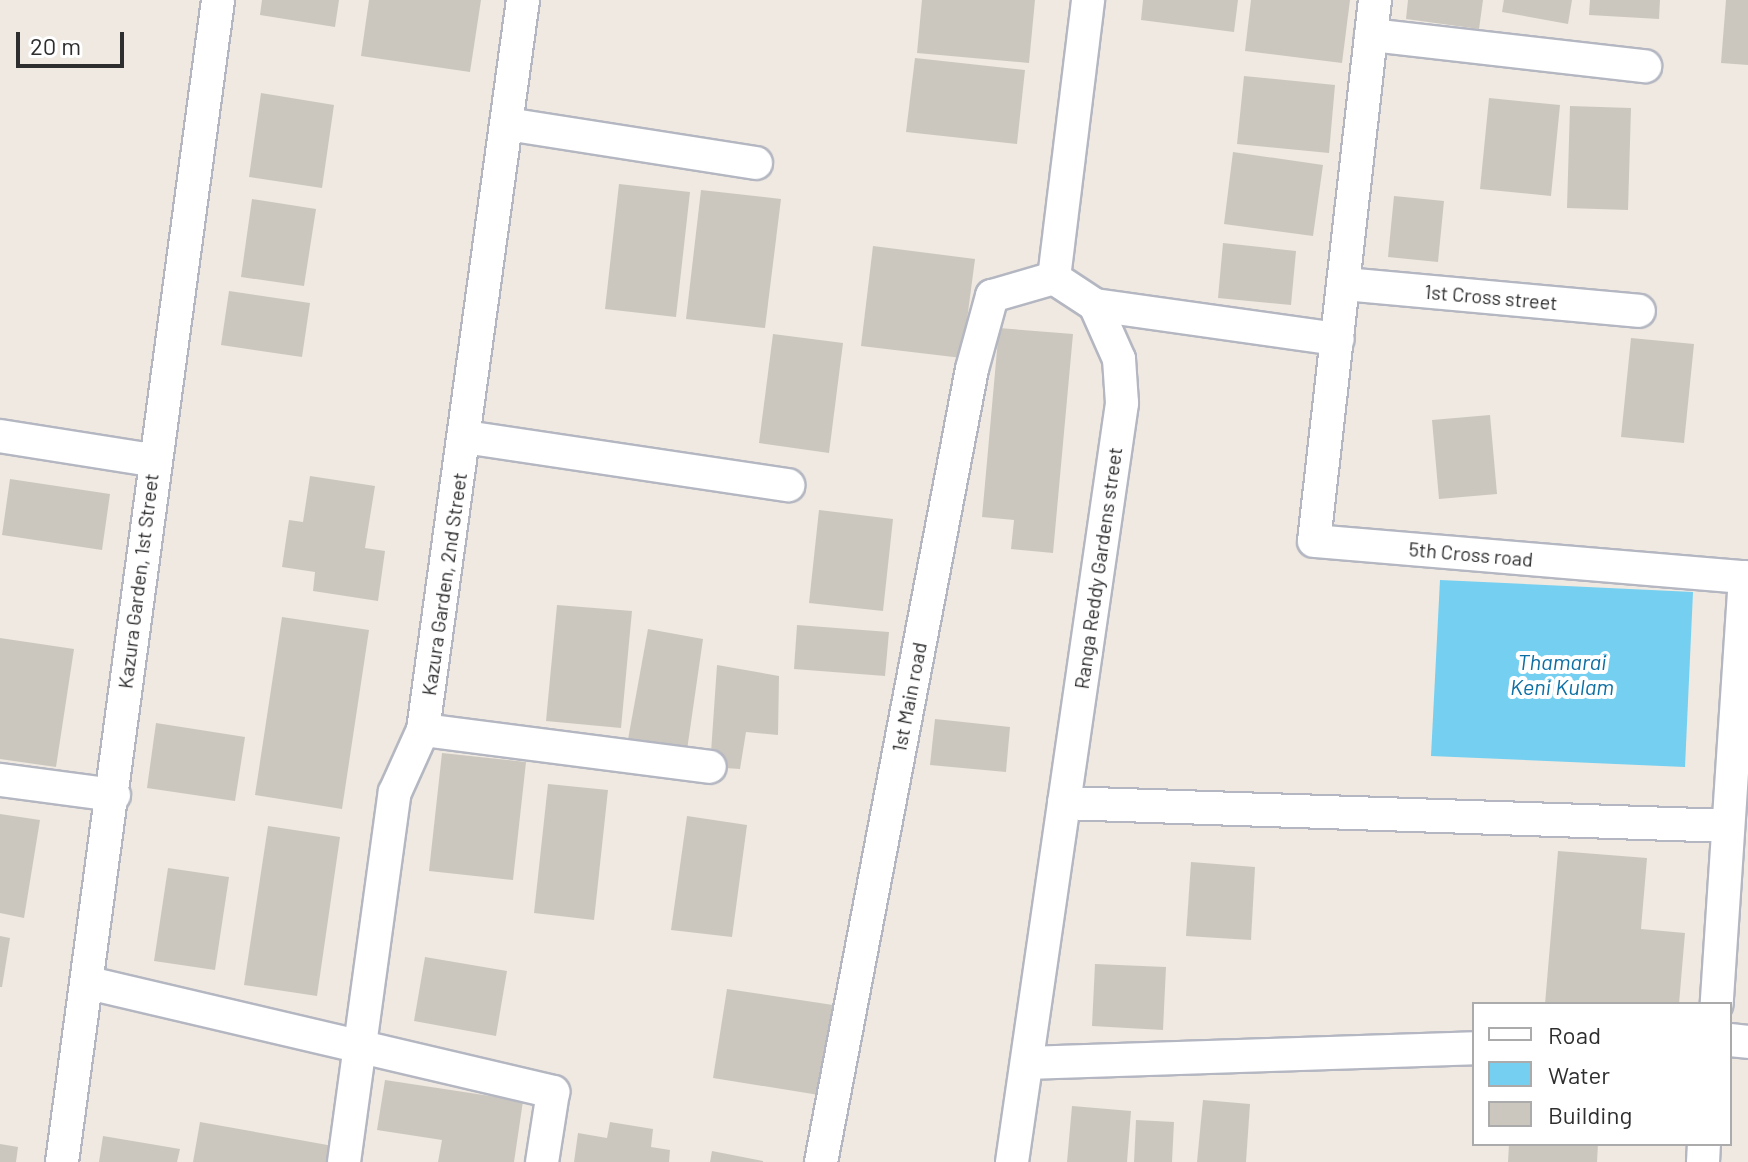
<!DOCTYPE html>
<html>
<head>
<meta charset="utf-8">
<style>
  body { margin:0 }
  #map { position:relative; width:1748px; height:1162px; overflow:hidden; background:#efe9e1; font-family:Barlow,sans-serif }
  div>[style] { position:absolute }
  .water>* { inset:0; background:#75cff0 }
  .building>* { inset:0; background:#cbc7bf }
  .roads { filter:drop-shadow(2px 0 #b4b7c1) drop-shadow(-2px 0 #b4b7c1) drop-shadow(0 2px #b4b7c1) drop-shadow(0 -2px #b4b7c1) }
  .street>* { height:32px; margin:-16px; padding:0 16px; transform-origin:16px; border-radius:16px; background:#fff }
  span { translate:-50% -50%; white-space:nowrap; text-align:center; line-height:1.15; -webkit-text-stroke:8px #fff; paint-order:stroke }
  .street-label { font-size:20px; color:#2e2e2e }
  .water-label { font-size:22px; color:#0d6fa3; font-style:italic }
  .legend { position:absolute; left:1472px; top:1002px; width:260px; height:144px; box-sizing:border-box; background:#fff; border:2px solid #ababab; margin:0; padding:10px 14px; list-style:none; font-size:24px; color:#2e2e2e }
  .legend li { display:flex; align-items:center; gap:16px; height:40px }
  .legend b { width:40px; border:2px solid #ababab }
  .scale { position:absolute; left:16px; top:32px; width:108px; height:36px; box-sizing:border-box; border:4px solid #2e2e2e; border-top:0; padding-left:10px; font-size:24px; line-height:28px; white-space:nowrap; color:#2e2e2e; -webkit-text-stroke:6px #fff; paint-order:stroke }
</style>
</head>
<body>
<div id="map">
  <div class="water">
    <div style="clip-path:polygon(1440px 580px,1693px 592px,1685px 767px,1431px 756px)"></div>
  </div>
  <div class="building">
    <div style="clip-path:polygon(262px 0,339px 0,335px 27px,260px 15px)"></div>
    <div style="clip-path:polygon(369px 0,481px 0,470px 72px,361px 56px)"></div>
    <div style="clip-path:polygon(922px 0,1035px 0,1029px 63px,917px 53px)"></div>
    <div style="clip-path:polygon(1143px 0,1238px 0,1234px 32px,1141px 20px)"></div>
    <div style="clip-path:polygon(1251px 0,1350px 0,1342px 63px,1245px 51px)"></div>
    <div style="clip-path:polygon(1408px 0,1483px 0,1479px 29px,1406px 19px)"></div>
    <div style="clip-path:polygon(1504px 0,1572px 0,1568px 24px,1502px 12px)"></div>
    <div style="clip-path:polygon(1590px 0,1660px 0,1659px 19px,1589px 15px)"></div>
    <div style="clip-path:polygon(1726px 0,1748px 0,1748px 65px,1721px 63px)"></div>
    <div style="clip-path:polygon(915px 58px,1025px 70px,1017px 144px,906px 132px)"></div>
    <div style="clip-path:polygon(1244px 76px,1335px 85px,1329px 153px,1237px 144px)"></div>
    <div style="clip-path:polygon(261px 93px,334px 105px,322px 188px,249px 177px)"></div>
    <div style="clip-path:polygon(1489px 98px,1560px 105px,1551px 196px,1480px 189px)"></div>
    <div style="clip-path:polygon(1570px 106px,1631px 108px,1628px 210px,1567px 208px)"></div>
    <div style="clip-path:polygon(1233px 152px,1323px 165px,1313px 236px,1224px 224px)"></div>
    <div style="clip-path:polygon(619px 184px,690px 192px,676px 317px,605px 309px)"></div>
    <div style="clip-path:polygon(701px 190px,781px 199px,765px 328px,686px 319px)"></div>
    <div style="clip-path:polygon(1394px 196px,1444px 201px,1438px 262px,1388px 257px)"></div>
    <div style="clip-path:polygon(252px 199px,316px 209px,304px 286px,241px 277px)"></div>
    <div style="clip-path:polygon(1223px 243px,1296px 251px,1291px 305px,1218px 298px)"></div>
    <div style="clip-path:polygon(873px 246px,975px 259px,962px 358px,861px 346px)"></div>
    <div style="clip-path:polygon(229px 291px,310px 303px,302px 357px,221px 345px)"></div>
    <div style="clip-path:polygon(999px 328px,1073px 334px,1053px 553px,1011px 549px,1014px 520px,982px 517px)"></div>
    <div style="clip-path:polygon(773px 334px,843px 343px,829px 453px,759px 443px)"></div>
    <div style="clip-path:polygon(1631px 338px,1694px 344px,1684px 443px,1621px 437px)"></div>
    <div style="clip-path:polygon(1490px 415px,1497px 494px,1439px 499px,1432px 420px)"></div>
    <div style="clip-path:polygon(310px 476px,375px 486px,365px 548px,385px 551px,378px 601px,313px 591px,315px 572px,282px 567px,289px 520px,303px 522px)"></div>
    <div style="clip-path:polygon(10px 479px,110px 494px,102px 550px,2px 535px)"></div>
    <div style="clip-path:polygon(819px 510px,893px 519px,883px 611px,809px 603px)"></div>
    <div style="clip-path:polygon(557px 605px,632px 611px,621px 728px,546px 721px)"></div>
    <div style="clip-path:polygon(282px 617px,369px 630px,342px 809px,255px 795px)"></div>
    <div style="clip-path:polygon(797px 625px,889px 632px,885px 676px,794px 669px)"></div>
    <div style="clip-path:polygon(648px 629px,703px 639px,685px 764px,625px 756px)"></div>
    <div style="clip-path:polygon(0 638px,74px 649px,56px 767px,0 759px)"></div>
    <div style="clip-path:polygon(717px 665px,779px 676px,778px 735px,746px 732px,740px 769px,710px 767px)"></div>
    <div style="clip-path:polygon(935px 719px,1010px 727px,1006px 772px,930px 765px)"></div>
    <div style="clip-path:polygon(156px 723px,245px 737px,235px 801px,147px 788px)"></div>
    <div style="clip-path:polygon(442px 753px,526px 762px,513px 880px,429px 871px)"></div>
    <div style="clip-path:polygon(548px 784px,608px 790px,594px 920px,534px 913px)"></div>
    <div style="clip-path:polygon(0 814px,40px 820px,24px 918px,0 913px)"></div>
    <div style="clip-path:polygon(687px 816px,747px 825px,732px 937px,671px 930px)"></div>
    <div style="clip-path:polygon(268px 826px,340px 837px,317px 996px,244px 985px)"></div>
    <div style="clip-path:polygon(1558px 851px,1647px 858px,1641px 929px,1685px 933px,1679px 1004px,1545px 1004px)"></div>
    <div style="clip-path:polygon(1191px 862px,1255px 867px,1251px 940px,1186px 936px)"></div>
    <div style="clip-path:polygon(168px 868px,229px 877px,215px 970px,154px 961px)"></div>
    <div style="clip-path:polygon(0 936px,10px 938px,2px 987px,0 987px)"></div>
    <div style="clip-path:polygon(425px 957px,507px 971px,496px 1036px,414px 1021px)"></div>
    <div style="clip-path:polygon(1095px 964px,1166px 967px,1163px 1030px,1092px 1026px)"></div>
    <div style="clip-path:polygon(727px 989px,833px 1005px,819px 1095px,713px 1078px)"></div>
    <div style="clip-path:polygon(385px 1080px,523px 1101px,514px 1162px,438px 1162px,442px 1140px,377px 1130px)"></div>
    <div style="clip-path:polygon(1203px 1100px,1250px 1104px,1246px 1162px,1197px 1162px)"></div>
    <div style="clip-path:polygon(1072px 1106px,1131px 1111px,1127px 1162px,1067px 1162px)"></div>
    <div style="clip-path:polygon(1136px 1120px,1174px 1122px,1172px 1162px,1134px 1162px)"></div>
    <div style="clip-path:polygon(200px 1122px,333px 1146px,330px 1162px,193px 1162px)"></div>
    <div style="clip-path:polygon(610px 1122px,653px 1129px,651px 1147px,670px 1150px,669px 1162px,574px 1162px,578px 1133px,607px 1138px)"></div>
    <div style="clip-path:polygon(103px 1136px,180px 1149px,177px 1162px,99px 1162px)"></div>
    <div style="clip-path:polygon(0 1144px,18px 1147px,16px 1162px,0 1162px)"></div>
    <div style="clip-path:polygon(1509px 1144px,1598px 1144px,1597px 1162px,1508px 1162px)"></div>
    <div style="clip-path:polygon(712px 1151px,763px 1161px,763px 1162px,710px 1162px)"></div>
  </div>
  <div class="roads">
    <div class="street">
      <div style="left:1375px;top:0;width:544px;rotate:96.43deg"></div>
      <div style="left:1314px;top:541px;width:433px;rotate:4.8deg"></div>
      <div style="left:1745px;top:577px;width:428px;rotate:93.8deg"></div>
      <div style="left:1371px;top:35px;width:276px;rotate:6.5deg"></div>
      <div style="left:507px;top:124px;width:252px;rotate:8.9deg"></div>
      <div style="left:1344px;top:284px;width:296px;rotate:5.2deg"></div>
      <div style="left:1095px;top:305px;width:245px;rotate:8deg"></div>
      <div style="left:0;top:436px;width:154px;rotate:9deg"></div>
      <div style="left:465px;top:437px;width:327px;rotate:8.5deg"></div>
      <div style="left:423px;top:730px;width:289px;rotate:7.3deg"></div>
      <div style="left:0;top:780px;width:115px;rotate:7.5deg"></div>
      <div style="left:1064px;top:803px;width:664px;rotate:1.98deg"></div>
      <div style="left:89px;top:983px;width:477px;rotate:13.2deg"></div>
      <div style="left:553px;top:1092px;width:71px;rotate:98.9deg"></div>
      <div style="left:1730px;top:1040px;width:18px;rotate:6deg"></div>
      <div style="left:1027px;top:1063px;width:447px;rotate:-1.9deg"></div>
      <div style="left:62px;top:1162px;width:1172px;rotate:-82.35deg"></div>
      <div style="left:344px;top:1162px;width:373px;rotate:-82.2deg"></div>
      <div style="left:395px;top:792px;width:68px;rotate:-65.7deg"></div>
      <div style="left:423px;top:730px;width:737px;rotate:-82.2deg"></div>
      <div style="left:821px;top:1162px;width:807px;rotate:-79.22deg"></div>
      <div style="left:972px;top:369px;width:76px;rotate:-74.7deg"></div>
      <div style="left:992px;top:296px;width:65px;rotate:-16.2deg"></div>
      <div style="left:1012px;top:1162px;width:767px;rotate:-81.75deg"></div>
      <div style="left:1122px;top:403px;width:44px;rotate:-93.9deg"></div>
      <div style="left:1119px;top:359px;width:59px;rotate:-114deg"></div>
      <div style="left:1095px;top:305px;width:49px;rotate:-146.6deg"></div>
      <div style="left:1054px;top:278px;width:280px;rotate:-83deg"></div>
      <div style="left:1703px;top:1162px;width:18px;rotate:-87deg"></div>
    </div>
  </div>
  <div class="street-label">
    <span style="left:1491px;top:297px;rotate:5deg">1st Cross street</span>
    <span style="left:1471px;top:554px;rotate:5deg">5th Cross road</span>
    <span style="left:1098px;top:568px;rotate:-82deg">Ranga Reddy Gardens street</span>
    <span style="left:138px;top:581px;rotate:-83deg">Kazura Garden, 1st Street</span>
    <span style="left:444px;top:584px;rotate:-82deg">Kazura Garden, 2nd Street</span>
    <span style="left:909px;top:697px;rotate:-79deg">1st Main road</span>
  </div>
  <div class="water-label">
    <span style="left:1562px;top:674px">Thamarai<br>Keni Kulam</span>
  </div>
  <ul class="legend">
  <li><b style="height:10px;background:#fff"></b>Road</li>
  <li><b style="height:22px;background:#75cff0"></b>Water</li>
  <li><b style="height:22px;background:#cbc7bf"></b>Building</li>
  </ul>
  <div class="scale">20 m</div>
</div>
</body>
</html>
